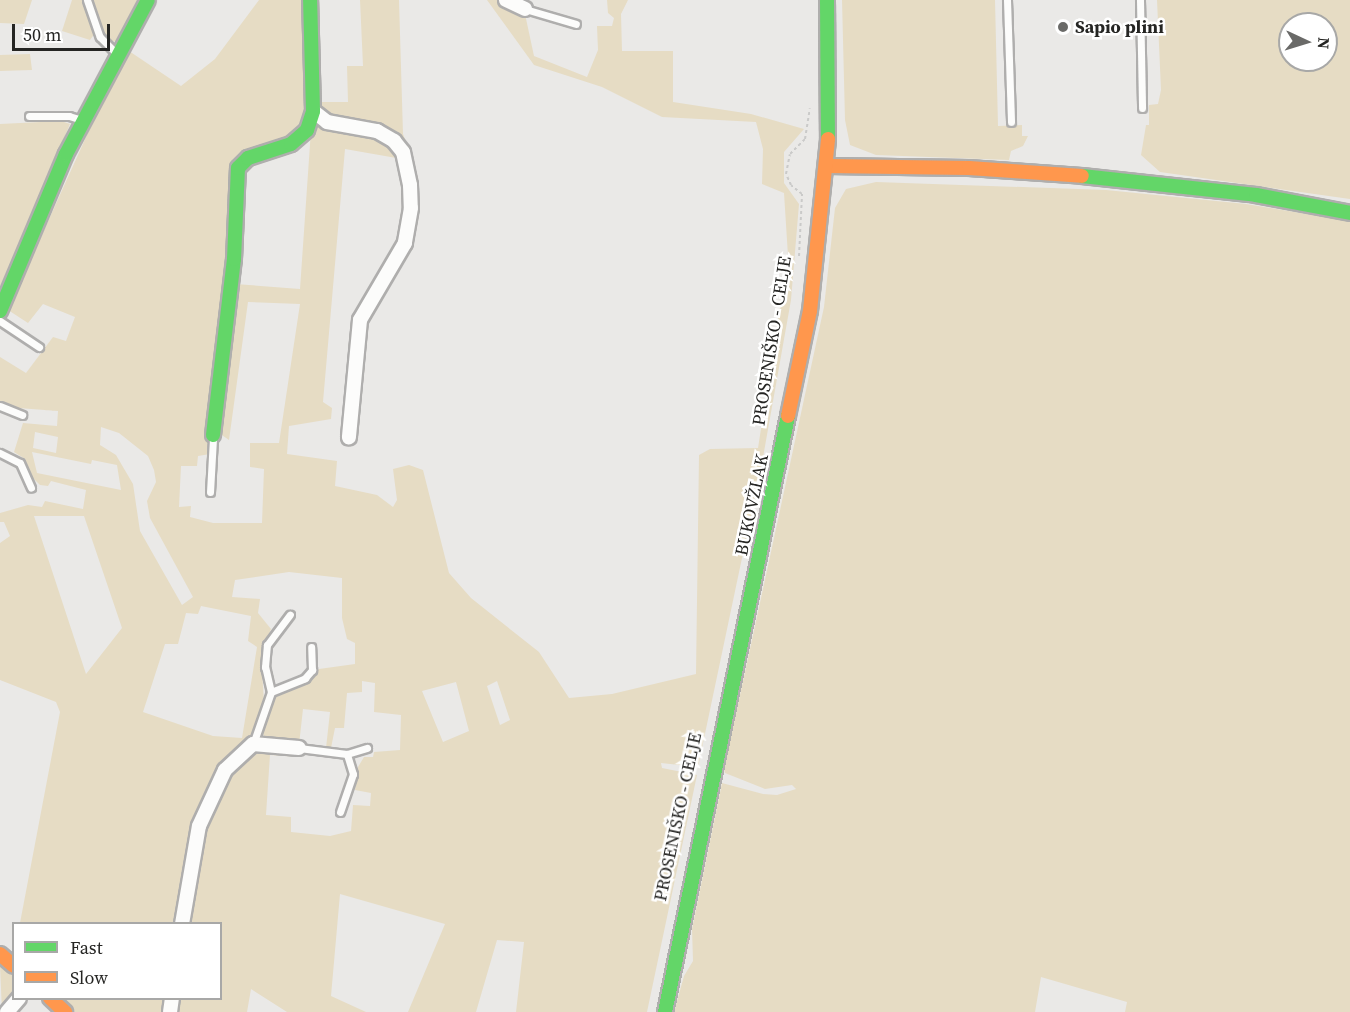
<!DOCTYPE html>
<html>
<head>
<meta charset="utf-8">
<style>
  body { margin:0 }
  #map { position:relative; width:1350px; height:1012px; overflow:hidden; background:#eae9e7; font-family:"Source Serif 4",serif }
  div>[style] { position:absolute }
  .green>* { inset:0; background:#e6dcc4 }
  .path>* { height:2px; margin-top:-1px; transform-origin:0; background:repeating-linear-gradient(90deg,#cacac9 0 3px,transparent 0 6px) }
  .roads { filter:drop-shadow(2px 0 #afaead) drop-shadow(-2px 0 #afaead) drop-shadow(0 2px #afaead) drop-shadow(0 -2px #afaead) }
  .lane>* { height:7px; margin:-3.5px; padding:0 3.5px; transform-origin:3.5px; border-radius:3.5px; background:#fcfcfb }
  .street>* { height:14px; margin:-7px; padding:0 7px; transform-origin:7px; border-radius:7px; background:#fcfcfb }
  .fast>* { height:14px; margin:-7px; padding:0 7px; transform-origin:7px; border-radius:7px; background:#63d668 }
  .slow>* { height:14px; margin:-7px; padding:0 7px; transform-origin:7px; border-radius:7px; background:#ff974d }
  .dots>* { width:16px; height:16px; translate:-50% -50%; box-sizing:border-box; border:3px solid #fff; border-radius:50% }
  span { translate:-50% -50%; white-space:nowrap; text-align:center; line-height:1.15; -webkit-text-stroke:5px #fff; paint-order:stroke }
  .poi-label { font-size:18px; color:#252523; font-weight:700 }
  .left { translate:0 -50%; text-align:left }
  .street-label { font-size:18px; color:#252523 }
  .legend { position:absolute; left:12px; top:922px; width:210px; height:78px; box-sizing:border-box; background:#fff; border:2px solid #a8a8a7; margin:0; padding:8px 10px; list-style:none; font-size:18px; color:#252523 }
  .legend li { display:flex; align-items:center; gap:12px; height:30px }
  .legend b { width:30px; border:2px solid #a8a8a7 }
  .north { position:absolute; left:1278px; top:12px; width:60px; height:60px; box-sizing:border-box; background:#fff; border:2px solid #a8a8a7; border-radius:50%; rotate:94deg; font-size:16px; font-weight:700; line-height:24px; text-align:center; color:#252523 }
  .north::after { content:''; display:block; margin:auto; width:21px; height:27px; background:#6a6a68; clip-path:polygon(50% 0,100% 100%,50% 72%,0 100%) }
  .scale { position:absolute; left:12px; top:24px; width:98px; height:27px; box-sizing:border-box; border:3px solid #252523; border-top:0; padding-left:8px; font-size:18px; line-height:21px; white-space:nowrap; color:#252523; -webkit-text-stroke:4px #fff; paint-order:stroke }
</style>
</head>
<body>
<div id="map">
  <div class="green">
    <div style="clip-path:polygon(0 0,32px 0,24px 24px,0 23px)"></div>
    <div style="clip-path:polygon(72px 0,83px 0,95px 33px,90px 40px,62px 31px)"></div>
    <div style="clip-path:polygon(91px 0,141px 0,116px 41px,108px 42px)"></div>
    <div style="clip-path:polygon(evenodd,259px 0,304px 0,309px 118px,290px 141px,246px 155px,234px 167px,231px 258px,210px 454px,198px 456px,197px 466px,181px 466px,179px 507px,191px 506px,190px 517px,213px 523px,262px 523px,264px 469px,250px 467px,250px 443px,279px 443px,300px 304px,248px 302px,229px 440px,216px 431px,235px 284px,300px 289px,311px 130px,316px 120px,386px 138px,402px 159px,345px 149px,323px 402px,332px 408px,331px 419px,289px 426px,287px 454px,337px 461px,335px 486px,377px 495px,393px 507px,397px 500px,393px 469px,409px 465px,423px 470px,449px 573px,471px 598px,539px 652px,569px 698px,612px 694px,696px 674px,699px 455px,710px 449px,758px 448px,788px 256px,784px 193px,762px 184px,763px 149px,756px 122px,662px 117px,602px 87px,534px 65px,487px 0,500px 0,511px 11px,525px 14px,534px 56px,587px 77px,598px 50px,597px 26px,612px 26px,614px 18px,608px 13px,607px 0,628px 0,621px 14px,622px 51px,673px 51px,673px 102px,751px 114px,804px 129px,784px 152px,784px 183px,799px 204px,791px 300px,762px 463px,698px 767px,661px 763px,662px 768px,697px 775px,647px 1012px,516px 1012px,524px 942px,497px 940px,476px 1012px,408px 1012px,445px 924px,340px 894px,331px 996px,366px 1012px,287px 1012px,251px 989px,247px 1012px,172px 1012px,174px 999px,220px 998px,220px 924px,185px 923px,195px 848px,219px 787px,236px 762px,255px 746px,301px 752px,300px 757px,270px 755px,266px 815px,291px 817px,291px 832px,330px 836px,351px 831px,353px 805px,370px 806px,371px 793px,355px 790px,358px 767px,364px 757px,373px 757px,374px 752px,400px 750px,401px 715px,374px 712px,375px 683px,362px 681px,362px 692px,347px 693px,344px 728px,335px 728px,331px 748px,326px 748px,330px 712px,303px 709px,299px 745px,266px 739px,263px 734px,272px 697px,311px 679px,319px 669px,355px 664px,355px 643px,347px 639px,342px 618px,342px 578px,289px 572px,235px 580px,232px 597px,260px 599px,258px 613px,271px 629px,261px 655px,264px 702px,252px 735px,214px 782px,195px 826px,179px 923px,20px 923px,60px 712px,56px 702px,0 680px,0 543px,10px 536px,4px 522px,0 522px,0 513px,28px 505px,42px 507px,45px 501px,83px 509px,86px 490px,51px 481px,48px 486px,40px 485px,31px 476px,25px 459px,14px 452px,23px 423px,57px 426px,58px 411px,18px 408px,0 402px,0 357px,26px 373px,53px 337px,66px 341px,75px 317px,43px 304px,28px 323px,8px 310px,124px 53px,129px 51px,181px 86px,215px 59px,259px 0,101px 427px,119px 433px,148px 456px,154px 470px,156px 482px,147px 501px,150px 518px,193px 597px,182px 605px,140px 531px,133px 484px,116px 455px,100px 445px,101px 427px,259px 0,35px 432px,58px 437px,56px 453px,33px 448px,35px 432px,259px 0,32px 452px,91px 464px,92px 460px,117px 465px,121px 490px,37px 473px,32px 452px,259px 0,34px 516px,84px 516px,122px 628px,86px 674px,34px 516px,259px 0,201px 606px,251px 616px,248px 641px,257px 647px,242px 738px,213px 736px,143px 712px,165px 644px,178px 644px,186px 613px,198px 614px,201px 606px,259px 0,497px 681px,510px 720px,500px 725px,487px 686px,497px 681px,259px 0,456px 682px,469px 731px,443px 742px,422px 691px,456px 682px)"></div>
    <div style="clip-path:polygon(360px 0,399px 0,403px 134px,406px 142px,328px 120px,316px 102px,348px 102px,347px 66px,363px 66px)"></div>
    <div style="clip-path:polygon(842px 0,995px 0,998px 126px,1022px 125px,1022px 136px,1028px 136px,1023px 146px,1011px 151px,1009px 160px,876px 155px,850px 145px,845px 120px)"></div>
    <div style="clip-path:polygon(evenodd,1157px 0,1350px 0,1350px 199px,1160px 172px,1141px 155px,1146px 125px,1149px 125px,1149px 105px,1158px 104px,1161px 90px,1157px 0,1290px 24px,1326px 24px,1326px 60px,1290px 60px,1290px 24px)"></div>
    <div style="clip-path:polygon(30px 54px,32px 70px,0 71px,0 55px)"></div>
    <div style="clip-path:polygon(61px 121px,70px 124px,0 287px,0 124px)"></div>
    <div style="clip-path:polygon(876px 182px,1106px 190px,1246px 204px,1350px 221px,1350px 1012px,1125px 1012px,1127px 1002px,1041px 977px,1035px 1012px,674px 1012px,684px 976px,693px 961px,692px 929px,722px 783px,763px 794px,777px 795px,796px 789px,792px 785px,765px 789px,725px 773px,724px 769px,824px 307px,835px 208px,846px 189px)"></div>
    <div style="clip-path:polygon(0 965px,14px 977px,14px 998px,2px 1012px)"></div>
    <div style="clip-path:polygon(62px 999px,169px 999px,166px 1012px,75px 1012px)"></div>
  </div>
  <div class="path">
    <div style="left:799px;top:256px;width:62px;rotate:-87.2deg"></div>
    <div style="left:802px;top:194px;width:14px;rotate:-141deg"></div>
    <div style="left:791px;top:185px;width:12px;rotate:-114deg"></div>
    <div style="left:786px;top:174px;width:20px;rotate:-79deg"></div>
    <div style="left:790px;top:154px;width:21px;rotate:-45deg"></div>
    <div style="left:805px;top:139px;width:31px;rotate:-81deg"></div>
  </div>
  <div class="roads">
    <div class="lane">
      <div style="left:87px;top:0;width:39px;rotate:71deg"></div>
      <div style="left:100px;top:37px;width:24px;rotate:45deg"></div>
      <div style="left:1007px;top:0;width:122px;rotate:88.1deg"></div>
      <div style="left:1140px;top:0;width:108px;rotate:88.9deg"></div>
      <div style="left:525px;top:9px;width:53px;rotate:16.4deg"></div>
      <div style="left:29px;top:116px;width:40px"></div>
      <div style="left:69px;top:116px;width:14px;rotate:17deg"></div>
      <div style="left:0;top:321px;width:47px;rotate:33.7deg"></div>
      <div style="left:0;top:406px;width:24px;rotate:22deg"></div>
      <div style="left:0;top:453px;width:22px;rotate:27deg"></div>
      <div style="left:20px;top:463px;width:27px;rotate:66deg"></div>
      <div style="left:210px;top:492px;width:54px;rotate:-86.8deg"></div>
      <div style="left:271px;top:692px;width:26px;rotate:-103deg"></div>
      <div style="left:265px;top:667px;width:22px;rotate:-85deg"></div>
      <div style="left:267px;top:645px;width:38px;rotate:-53deg"></div>
      <div style="left:253px;top:744px;width:55px;rotate:-70.9deg"></div>
      <div style="left:271px;top:692px;width:37px;rotate:-22deg"></div>
      <div style="left:305px;top:678px;width:11px;rotate:-49deg"></div>
      <div style="left:312px;top:670px;width:23px;rotate:-92deg"></div>
      <div style="left:299px;top:748px;width:48px;rotate:7.1deg"></div>
      <div style="left:347px;top:754px;width:21px;rotate:-17deg"></div>
      <div style="left:340px;top:812px;width:40px;rotate:-71.1deg"></div>
      <div style="left:353px;top:774px;width:21px;rotate:-107deg"></div>
    </div>
    <div class="street">
      <div style="left:506px;top:0;width:21px;rotate:25deg"></div>
      <div style="left:313px;top:111px;width:18px;rotate:38deg"></div>
      <div style="left:327px;top:122px;width:51px;rotate:10.2deg"></div>
      <div style="left:377px;top:131px;width:20px;rotate:30deg"></div>
      <div style="left:394px;top:141px;width:14px;rotate:51deg"></div>
      <div style="left:403px;top:152px;width:34px;rotate:78deg"></div>
      <div style="left:410px;top:185px;width:23px;rotate:88deg"></div>
      <div style="left:411px;top:208px;width:36px;rotate:100deg"></div>
      <div style="left:405px;top:243px;width:89px;rotate:120.3deg"></div>
      <div style="left:360px;top:320px;width:118px;rotate:95.4deg"></div>
      <div style="left:182px;top:924px;width:99px;rotate:-80.2deg"></div>
      <div style="left:199px;top:826px;width:62px;rotate:-65.1deg"></div>
      <div style="left:225px;top:770px;width:38px;rotate:-43deg"></div>
      <div style="left:253px;top:744px;width:46px;rotate:5deg"></div>
      <div style="left:7px;top:1012px;width:18px;rotate:-49deg"></div>
      <div style="left:170px;top:1012px;width:14px;rotate:-82deg"></div>
    </div>
    <div class="fast">
      <div style="left:827px;top:0;width:139px;rotate:89.6deg"></div>
      <div style="left:1082px;top:176px;width:175px;rotate:6.2deg"></div>
      <div style="left:1256px;top:195px;width:96px;rotate:10.8deg"></div>
      <div style="left:0;top:311px;width:170px;rotate:-67.2deg"></div>
      <div style="left:66px;top:154px;width:174px;rotate:-62deg"></div>
      <div style="left:213px;top:435px;width:177px;rotate:-83.2deg"></div>
      <div style="left:234px;top:259px;width:91px;rotate:-87.5deg"></div>
      <div style="left:238px;top:168px;width:14px;rotate:-45deg"></div>
      <div style="left:248px;top:158px;width:45px;rotate:-18deg"></div>
      <div style="left:291px;top:144px;width:21px;rotate:-41deg"></div>
      <div style="left:307px;top:130px;width:20px;rotate:-72deg"></div>
      <div style="left:313px;top:111px;width:111px;rotate:-91.5deg"></div>
      <div style="left:665px;top:1012px;width:609px;rotate:-78.34deg"></div>
    </div>
    <div class="slow">
      <div style="left:828px;top:166px;width:141px;rotate:0.8deg"></div>
      <div style="left:969px;top:168px;width:113px;rotate:4deg"></div>
      <div style="left:788px;top:416px;width:107px;rotate:-78.2deg"></div>
      <div style="left:810px;top:311px;width:173px;rotate:-84deg"></div>
      <div style="left:0;top:954px;width:18px;rotate:41deg"></div>
      <div style="left:50px;top:998px;width:21px;rotate:43deg"></div>
    </div>
  </div>
  <div class="dots">
    <div style="left:1063px;top:27px;background:#6a6a68"></div>
  </div>
  <div class="poi-label">
    <span class="left" style="left:1075px;top:27px">Sapio plini</span>
  </div>
  <div class="street-label">
    <span style="left:772px;top:341px;rotate:-81deg">PROSENIŠKO - CELJE</span>
    <span style="left:752px;top:505px;rotate:-78deg">BUKOVŽLAK</span>
    <span style="left:678px;top:817px;rotate:-78deg">PROSENIŠKO - CELJE</span>
  </div>
  <ul class="legend">
  <li><b style="height:8px;background:#63d668"></b>Fast</li>
  <li><b style="height:8px;background:#ff974d"></b>Slow</li>
  </ul>
  <div class="north">N</div>
  <div class="scale">50 m</div>
</div>
</body>
</html>
